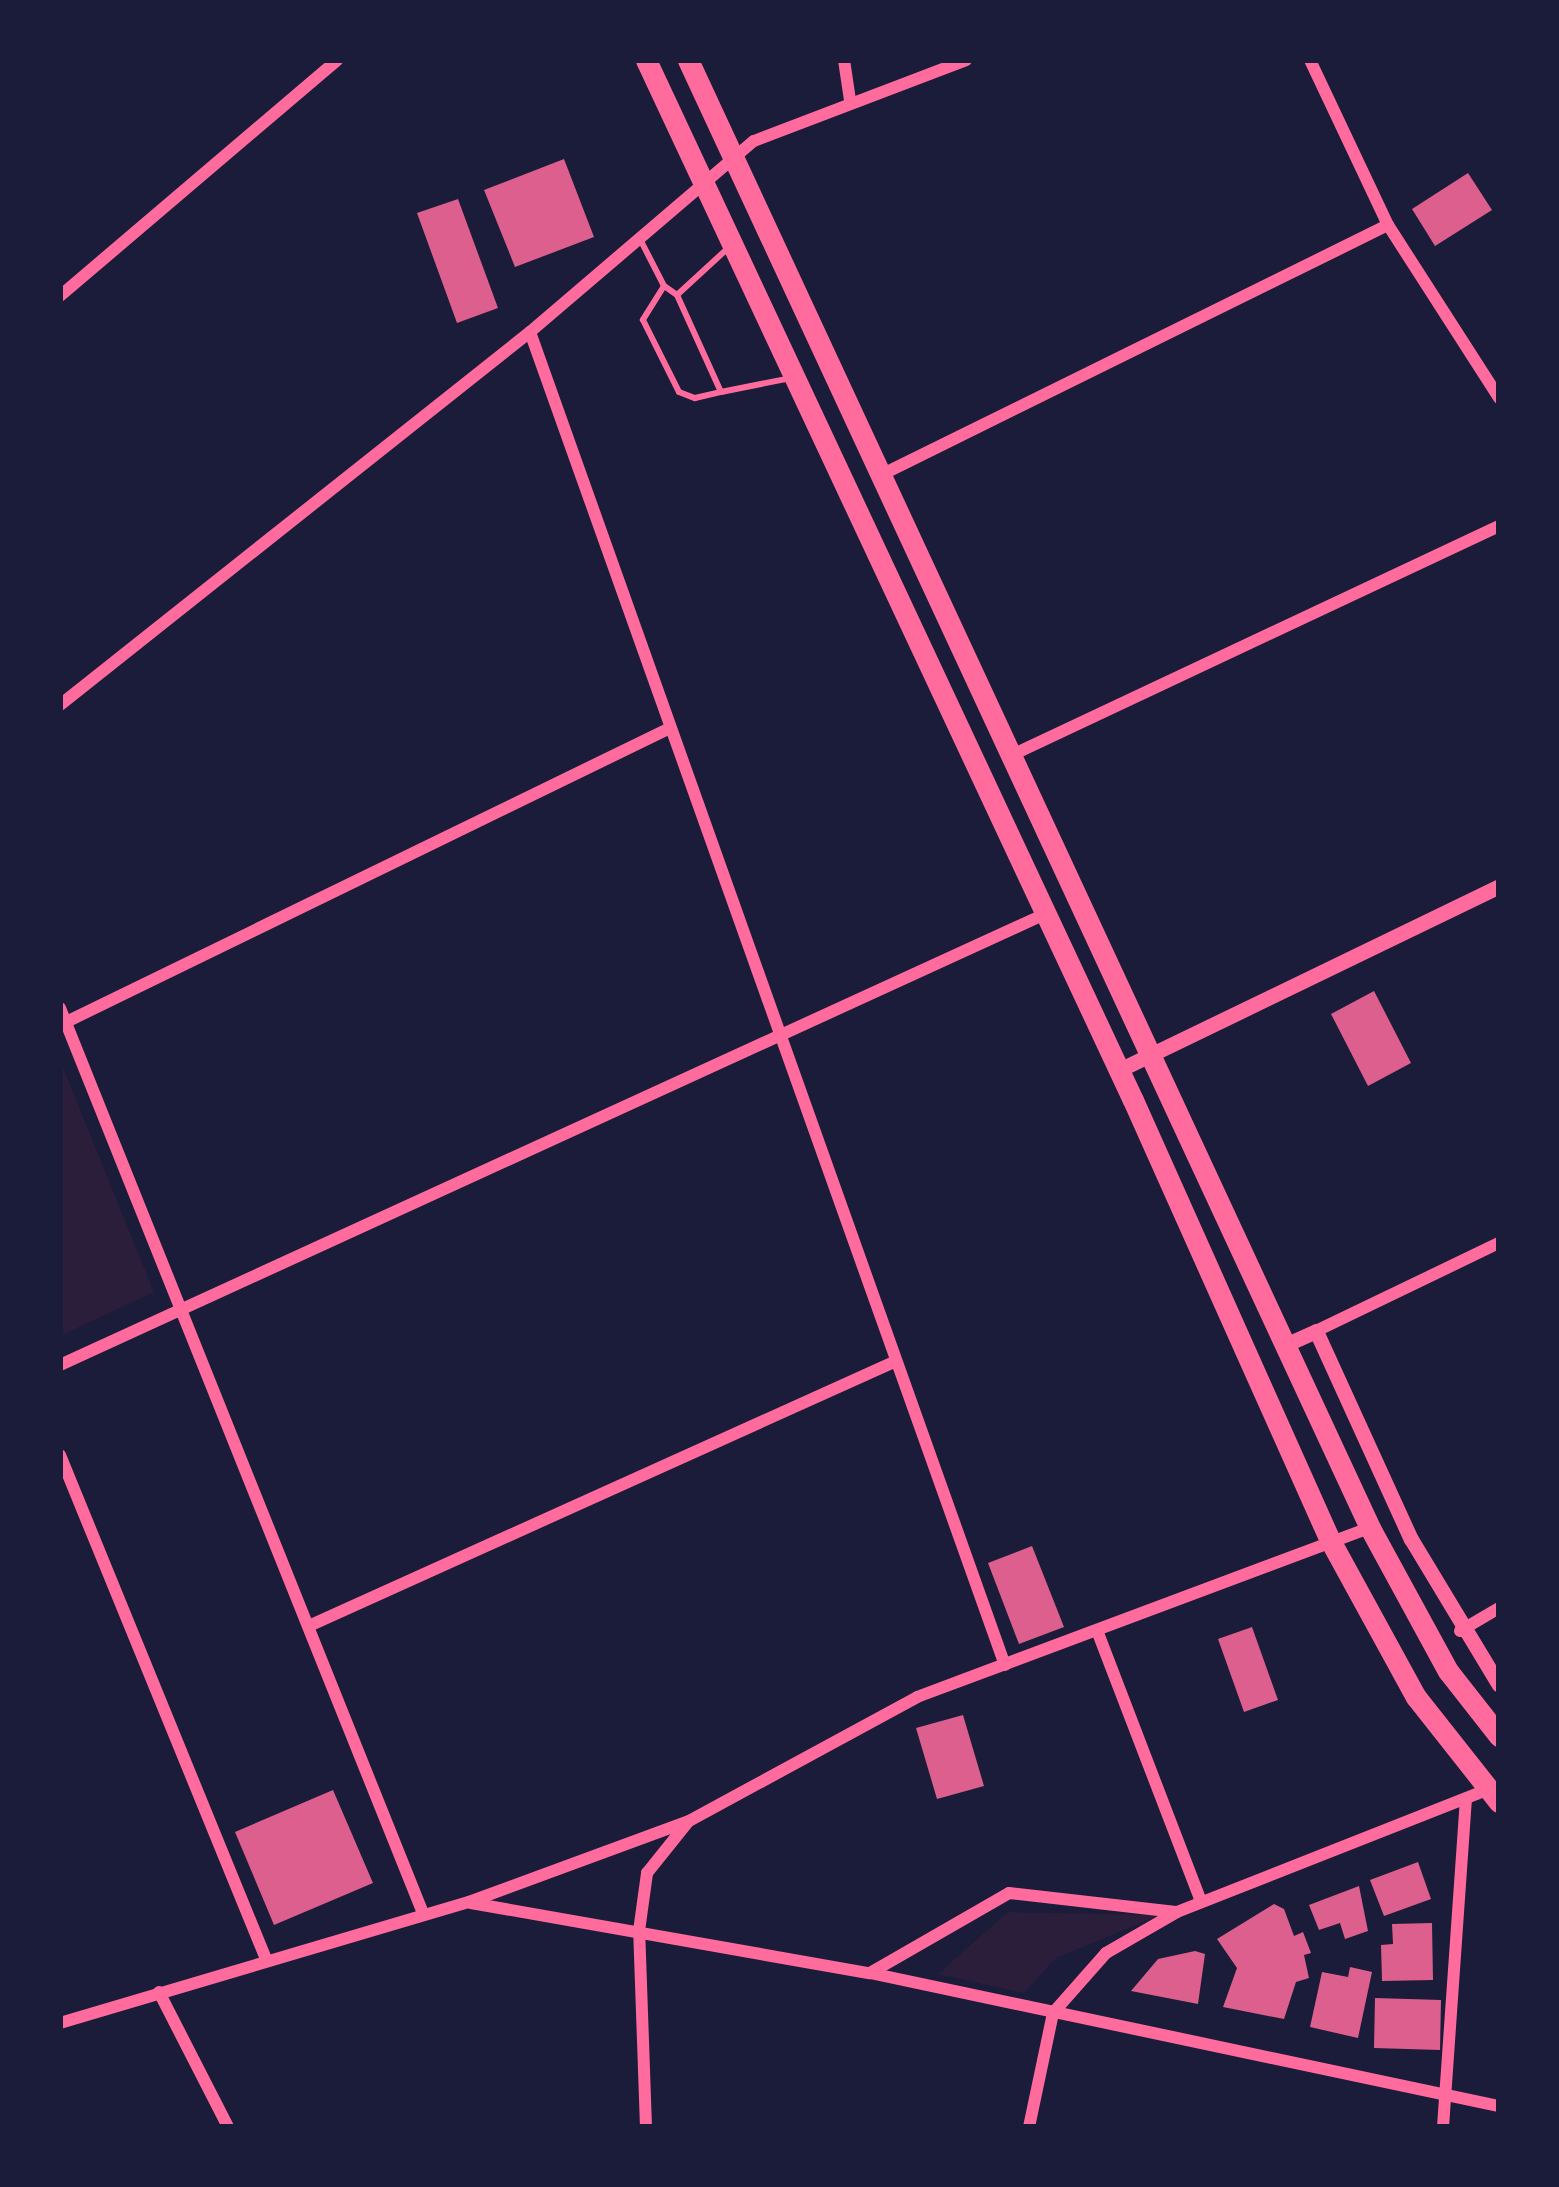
<!DOCTYPE html>
<html>
<head>
<meta charset="utf-8">
<style>
  body { margin:0 }
  #map { position:relative; width:1559px; height:2187px; overflow:hidden; background:#1b1b3a; font-family:"Times New Roman",serif }
  div>[style] { position:absolute }
  .green>* { inset:0; background:#2a1e3b }
  .building>* { inset:0; background:#dd5f8e }
  .service>* { height:6px; margin:-3px; padding:0 3px; transform-origin:3px; border-radius:3px; background:#ff6b9d }
  .minor>* { height:12px; margin:-6px; padding:0 6px; transform-origin:6px; border-radius:6px; background:#ff6b9d }
  .tertiary>* { height:15px; margin:-7.5px; padding:0 7.5px; transform-origin:7.5px; border-radius:7.5px; background:#ff6b9d }
  .primary>* { height:21px; margin:-10.5px; padding:0 10.5px; transform-origin:10.5px; border-radius:10.5px; background:#ff6b9d }
  span { translate:-50% -50%; white-space:nowrap; text-align:center; line-height:1.15; -webkit-text-stroke:10px #1b1b3a; paint-order:stroke }
  .frame { position:absolute; inset:0; border:63px solid #1b1b3a; pointer-events:none }
</style>
</head>
<body>
<div id="map">
  <div class="green">
    <div style="clip-path:polygon(60px 1060px,154px 1292px,60px 1336px)"></div>
    <div style="clip-path:polygon(1008px 1912px,1160px 1915px,1056px 1958px,1024px 1993px,938px 1974px)"></div>
  </div>
  <div class="building">
    <div style="clip-path:polygon(564px 159px,594px 237px,515px 267px,484px 190px)"></div>
    <div style="clip-path:polygon(1468px 173px,1492px 210px,1435px 246px,1412px 209px)"></div>
    <div style="clip-path:polygon(458px 199px,498px 308px,457px 323px,417px 213px)"></div>
    <div style="clip-path:polygon(1374px 991px,1411px 1063px,1368px 1086px,1331px 1014px)"></div>
    <div style="clip-path:polygon(1032px 1546px,1064px 1627px,1019px 1644px,988px 1563px)"></div>
    <div style="clip-path:polygon(1252px 1627px,1278px 1700px,1244px 1712px,1218px 1639px)"></div>
    <div style="clip-path:polygon(963px 1715px,984px 1786px,937px 1799px,916px 1728px)"></div>
    <div style="clip-path:polygon(333px 1790px,373px 1883px,274px 1925px,235px 1832px)"></div>
    <div style="clip-path:polygon(1418px 1862px,1431px 1899px,1384px 1916px,1370px 1880px)"></div>
    <div style="clip-path:polygon(1359px 1886px,1368px 1931px,1345px 1939px,1340px 1923px,1319px 1930px,1309px 1905px)"></div>
    <div style="clip-path:polygon(1274px 1904px,1284px 1909px,1294px 1936px,1303px 1932px,1311px 1953px,1304px 1955px,1309px 1978px,1296px 1982px,1284px 2019px,1223px 2007px,1237px 1968px,1217px 1939px)"></div>
    <div style="clip-path:polygon(1432px 1923px,1433px 1980px,1382px 1981px,1381px 1945px,1393px 1944px,1392px 1924px)"></div>
    <div style="clip-path:polygon(1195px 1951px,1205px 1954px,1198px 2004px,1131px 1991px,1158px 1959px)"></div>
    <div style="clip-path:polygon(1350px 1967px,1372px 1972px,1358px 2038px,1310px 2027px,1322px 1972px,1348px 1977px)"></div>
    <div style="clip-path:polygon(1375px 1998px,1441px 2000px,1440px 2050px,1374px 2048px)"></div>
  </div>
  <div class="service">
    <div style="left:640px;top:239px;width:53px;rotate:62.9deg"></div>
    <div style="left:677px;top:295px;width:68px;rotate:-42.6deg"></div>
    <div style="left:721px;top:392px;width:107px;rotate:-114.4deg"></div>
    <div style="left:677px;top:295px;width:16px;rotate:-145deg"></div>
    <div style="left:664px;top:286px;width:40px;rotate:122deg"></div>
    <div style="left:643px;top:320px;width:80px;rotate:63.4deg"></div>
    <div style="left:679px;top:392px;width:17px;rotate:21deg"></div>
    <div style="left:695px;top:398px;width:27px;rotate:-13deg"></div>
    <div style="left:721px;top:392px;width:71px;rotate:-11.3deg"></div>
  </div>
  <div class="minor">
    <div style="left:844px;top:60px;width:40px;rotate:81.5deg"></div>
    <div style="left:1310px;top:60px;width:183px;rotate:64.7deg"></div>
    <div style="left:1388px;top:225px;width:206px;rotate:57.3deg"></div>
    <div style="left:60px;top:296px;width:364px;rotate:-40.4deg"></div>
    <div style="left:530px;top:332px;width:1415px;rotate:70.39deg"></div>
    <div style="left:883px;top:474px;width:563px;rotate:-26.25deg"></div>
    <div style="left:60px;top:705px;width:600px;rotate:-38.44deg"></div>
    <div style="left:530px;top:332px;width:294px;rotate:-40.5deg"></div>
    <div style="left:754px;top:141px;width:227px;rotate:-20.9deg"></div>
    <div style="left:1014px;top:754px;width:536px;rotate:-25.18deg"></div>
    <div style="left:60px;top:1008px;width:973px;rotate:68.15deg"></div>
    <div style="left:60px;top:1025px;width:676px;rotate:-25.96deg"></div>
    <div style="left:1316px;top:1331px;width:203px;rotate:-25.7deg"></div>
    <div style="left:60px;top:1365px;width:1083px;rotate:-24.6deg"></div>
    <div style="left:60px;top:1455px;width:544px;rotate:67.77deg"></div>
    <div style="left:311px;top:1625px;width:642px;rotate:-24.29deg"></div>
    <div style="left:1460px;top:1631px;width:45px;rotate:-30.5deg"></div>
    <div style="left:1098px;top:1633px;width:288px;rotate:69deg"></div>
    <div style="left:471px;top:1903px;width:405px;rotate:10deg"></div>
    <div style="left:870px;top:1973px;width:643px;rotate:11.94deg"></div>
    <div style="left:870px;top:1973px;width:160px;rotate:-29.9deg"></div>
    <div style="left:1009px;top:1893px;width:168px;rotate:6.5deg"></div>
    <div style="left:159px;top:1992px;width:152px;rotate:62.9deg"></div>
    <div style="left:60px;top:2023px;width:427px;rotate:-16.5deg"></div>
    <div style="left:469px;top:1902px;width:234px;rotate:-20.2deg"></div>
    <div style="left:689px;top:1821px;width:260px;rotate:-28.5deg"></div>
    <div style="left:917px;top:1697px;width:483px;rotate:-20.5deg"></div>
    <div style="left:646px;top:2127px;width:196px;rotate:-92deg"></div>
    <div style="left:639px;top:1931px;width:59px;rotate:-82.1deg"></div>
    <div style="left:647px;top:1873px;width:65px;rotate:-51.2deg"></div>
    <div style="left:1029px;top:2127px;width:116px;rotate:-78.1deg"></div>
    <div style="left:1053px;top:2013px;width:80px;rotate:-48.5deg"></div>
    <div style="left:1106px;top:1953px;width:82px;rotate:-30deg"></div>
    <div style="left:1177px;top:1912px;width:333px;rotate:-21.5deg"></div>
    <div style="left:1443px;top:2127px;width:327px;rotate:-86deg"></div>
  </div>
  <div class="tertiary">
    <div style="left:1119px;top:1070px;width:422px;rotate:-25.8deg"></div>
    <div style="left:1287px;top:1344px;width:32px;rotate:-24deg"></div>
    <div style="left:1316px;top:1331px;width:229px;rotate:65.5deg"></div>
    <div style="left:1411px;top:1539px;width:170px;rotate:58.9deg"></div>
  </div>
  <div class="primary">
    <div style="left:646px;top:60px;width:1148px;rotate:64.91deg"></div>
    <div style="left:1133px;top:1100px;width:484px;rotate:65.9deg"></div>
    <div style="left:1331px;top:1542px;width:177px;rotate:61.3deg"></div>
    <div style="left:1416px;top:1697px;width:134px;rotate:51.7deg"></div>
    <div style="left:688px;top:60px;width:1619px;rotate:65.08deg"></div>
    <div style="left:1370px;top:1528px;width:163px;rotate:61.4deg"></div>
    <div style="left:1448px;top:1671px;width:83px;rotate:51.9deg"></div>
  </div>
  <div class="frame"></div>
</div>
</body>
</html>
